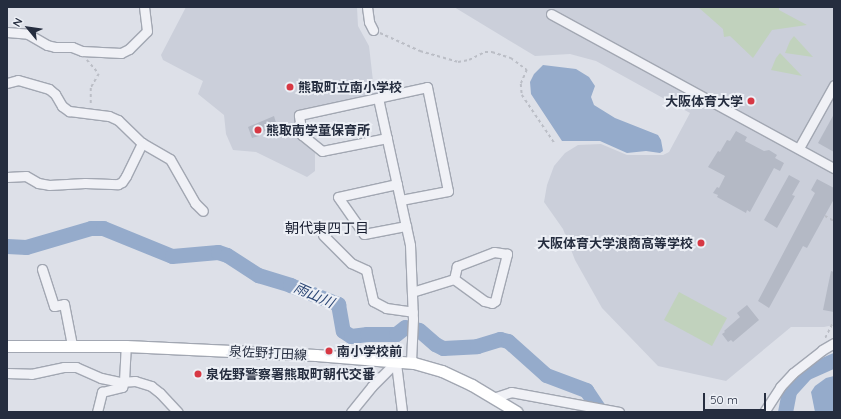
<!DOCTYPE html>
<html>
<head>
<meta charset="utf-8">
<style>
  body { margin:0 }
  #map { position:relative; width:841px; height:419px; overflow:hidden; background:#dde0e8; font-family:Quicksand,"Noto Sans JP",sans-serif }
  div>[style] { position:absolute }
  .built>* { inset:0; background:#cbcfda }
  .green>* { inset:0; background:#c1d2bd }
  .water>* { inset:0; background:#95abcb }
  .river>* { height:15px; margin:-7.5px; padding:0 7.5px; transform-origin:7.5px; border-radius:7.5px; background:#95abcb }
  .building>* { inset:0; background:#b4b9c5 }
  .path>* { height:1.5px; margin-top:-0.75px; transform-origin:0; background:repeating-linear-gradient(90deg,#bbbec6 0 3px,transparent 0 6px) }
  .roads { filter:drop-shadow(1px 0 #a2a7b2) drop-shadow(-1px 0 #a2a7b2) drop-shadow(0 1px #a2a7b2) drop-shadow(0 -1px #a2a7b2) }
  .minor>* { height:9px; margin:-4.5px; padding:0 4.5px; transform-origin:4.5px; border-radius:4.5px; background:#f0f1f6 }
  .major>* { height:11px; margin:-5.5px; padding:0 5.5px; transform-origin:5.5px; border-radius:5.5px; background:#fff }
  .dots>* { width:11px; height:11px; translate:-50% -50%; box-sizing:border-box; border:2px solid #eceff5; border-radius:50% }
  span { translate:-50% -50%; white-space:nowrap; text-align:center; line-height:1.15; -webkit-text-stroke:4px #eceff5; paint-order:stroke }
  .poi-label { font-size:13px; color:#252d3f; font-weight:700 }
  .left { translate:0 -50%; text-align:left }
  .right { translate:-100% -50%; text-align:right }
  .street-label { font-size:13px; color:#252d3f }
  .neighbourhood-label { font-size:14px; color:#181e30 }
  .water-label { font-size:14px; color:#2d4876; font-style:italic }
  .frame { position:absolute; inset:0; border:8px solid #252d3f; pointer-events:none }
  .north { position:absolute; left:8px; top:8px; width:40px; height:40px; -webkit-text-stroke:3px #eceff5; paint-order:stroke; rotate:299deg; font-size:11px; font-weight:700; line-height:16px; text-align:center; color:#252d3f }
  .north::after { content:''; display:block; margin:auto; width:14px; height:18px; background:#252d3f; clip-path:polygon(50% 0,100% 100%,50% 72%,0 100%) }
  .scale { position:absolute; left:703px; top:393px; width:63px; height:18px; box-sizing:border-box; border:2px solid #252d3f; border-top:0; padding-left:5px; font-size:12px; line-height:14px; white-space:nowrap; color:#252d3f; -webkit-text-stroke:3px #eceff5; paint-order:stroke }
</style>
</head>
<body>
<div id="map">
  <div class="built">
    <div style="clip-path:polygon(186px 7px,357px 7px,358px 26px,369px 46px,373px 81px,383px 92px,295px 111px,298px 136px,315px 153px,315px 171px,307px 177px,256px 152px,233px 150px,226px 134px,224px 115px,198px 94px,203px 81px,163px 60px,161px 55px)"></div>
    <div style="clip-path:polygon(454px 7px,834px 7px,834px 325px,824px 327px,791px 327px,726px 381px,658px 366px,602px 308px,575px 260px,563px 229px,544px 202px,547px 185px,554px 166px,565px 153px,578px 145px,601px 144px,627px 155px,663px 155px,669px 152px,690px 113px,596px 61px,570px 54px,535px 56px)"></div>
  </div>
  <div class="green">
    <div style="clip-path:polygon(698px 7px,773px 7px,779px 8px,779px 10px,807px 25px,772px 30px,753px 58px,730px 36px,724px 37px,723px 29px)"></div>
    <div style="clip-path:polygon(794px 36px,813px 57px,785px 53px,790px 41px)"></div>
    <div style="clip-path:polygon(780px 53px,802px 76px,771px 70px,776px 58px)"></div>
    <div style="clip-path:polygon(679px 292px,727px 318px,712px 346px,664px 320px)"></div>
  </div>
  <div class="water">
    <div style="clip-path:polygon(543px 65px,576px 69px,589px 77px,595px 86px,591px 97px,594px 105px,615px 118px,658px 135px,661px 140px,663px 151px,660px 153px,646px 151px,627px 153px,600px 141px,562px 141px,531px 94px,530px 82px,534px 74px)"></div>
    <div style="clip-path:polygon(834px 376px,834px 412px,815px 412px,811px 392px,815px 386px,826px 378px)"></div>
  </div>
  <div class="river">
    <div style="left:7px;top:246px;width:19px;rotate:3deg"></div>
    <div style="left:26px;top:247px;width:68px;rotate:-16.3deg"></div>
    <div style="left:91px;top:228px;width:12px"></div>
    <div style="left:103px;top:228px;width:74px;rotate:22.1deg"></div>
    <div style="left:172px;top:256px;width:46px;rotate:-5deg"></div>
    <div style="left:218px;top:252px;width:9px;rotate:18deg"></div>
    <div style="left:227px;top:255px;width:37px;rotate:33deg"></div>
    <div style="left:258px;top:275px;width:34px;rotate:17deg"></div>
    <div style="left:290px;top:285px;width:52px;rotate:21.6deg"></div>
    <div style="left:338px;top:304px;width:27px;rotate:80deg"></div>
    <div style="left:343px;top:331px;width:9px;rotate:32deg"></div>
    <div style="left:351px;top:336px;width:16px;rotate:-7deg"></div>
    <div style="left:367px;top:334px;width:29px"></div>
    <div style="left:396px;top:334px;width:11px;rotate:-38deg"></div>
    <div style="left:405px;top:327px;width:14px;rotate:12deg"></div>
    <div style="left:419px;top:330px;width:21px;rotate:41deg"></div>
    <div style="left:435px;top:344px;width:9px;rotate:27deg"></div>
    <div style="left:443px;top:348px;width:34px;rotate:-3deg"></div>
    <div style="left:477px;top:346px;width:24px;rotate:-17deg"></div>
    <div style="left:500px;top:339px;width:8px;rotate:14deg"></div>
    <div style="left:508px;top:341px;width:51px;rotate:41.8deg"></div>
    <div style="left:546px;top:375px;width:43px;rotate:20.6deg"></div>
    <div style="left:586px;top:390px;width:27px;rotate:56deg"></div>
    <div style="left:785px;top:412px;width:21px;rotate:-79deg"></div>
    <div style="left:789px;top:391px;width:24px;rotate:-48deg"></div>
    <div style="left:805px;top:373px;width:32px;rotate:-24deg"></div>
  </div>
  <div class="building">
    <div style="clip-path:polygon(834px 114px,834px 152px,818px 143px)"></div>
    <div style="clip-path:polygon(274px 116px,277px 126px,258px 134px,259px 136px,252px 138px,248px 127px)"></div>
    <div style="clip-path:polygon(736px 131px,747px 137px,745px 141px,764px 151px,769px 150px,777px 155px,775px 158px,784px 163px,780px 171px,774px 168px,750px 212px,747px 210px,746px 213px,717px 197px,718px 195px,713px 193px,717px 187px,719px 188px,725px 176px,708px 167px,718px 151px,720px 152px,727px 140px,730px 141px)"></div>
    <div style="clip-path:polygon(789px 175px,800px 181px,792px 195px,795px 196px,777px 228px,764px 220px)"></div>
    <div style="clip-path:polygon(817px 179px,834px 188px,834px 199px,807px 248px,803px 246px,769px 308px,758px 301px,815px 193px,811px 190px)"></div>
    <div style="clip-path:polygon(831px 271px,834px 272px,834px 312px,823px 310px)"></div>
    <div style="clip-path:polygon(747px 305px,759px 320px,733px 342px,731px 340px,728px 342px,722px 334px,725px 332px,724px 331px,740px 317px,737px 313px)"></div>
  </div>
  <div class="path">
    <div style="left:380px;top:33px;width:44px;rotate:24.2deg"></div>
    <div style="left:420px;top:51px;width:40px;rotate:16deg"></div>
    <div style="left:458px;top:62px;width:11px;rotate:-10deg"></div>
    <div style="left:469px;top:60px;width:18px;rotate:-27deg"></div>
    <div style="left:485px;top:52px;width:7px"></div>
    <div style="left:492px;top:52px;width:20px;rotate:18deg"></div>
    <div style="left:511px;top:58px;width:20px;rotate:37deg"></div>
    <div style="left:527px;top:70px;width:15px;rotate:113deg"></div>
    <div style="left:521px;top:84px;width:11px;rotate:85deg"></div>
    <div style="left:522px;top:95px;width:59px;rotate:56deg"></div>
    <div style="left:87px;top:60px;width:18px;rotate:49deg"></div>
    <div style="left:99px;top:74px;width:16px;rotate:120deg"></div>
    <div style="left:91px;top:88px;width:18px;rotate:90deg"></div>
    <div style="left:825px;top:216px;width:10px;rotate:29deg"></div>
    <div style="left:825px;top:338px;width:20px;rotate:-63deg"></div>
  </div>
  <div class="roads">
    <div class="minor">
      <div style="left:367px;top:7px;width:15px;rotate:82deg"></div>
      <div style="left:369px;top:22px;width:9px;rotate:63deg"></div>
      <div style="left:551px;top:14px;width:322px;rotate:28.6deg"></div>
      <div style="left:7px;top:32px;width:21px;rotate:5deg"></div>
      <div style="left:28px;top:34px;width:22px;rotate:30deg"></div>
      <div style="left:47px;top:45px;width:8px;rotate:14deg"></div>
      <div style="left:55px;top:47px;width:17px"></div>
      <div style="left:72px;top:47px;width:11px;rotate:22deg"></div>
      <div style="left:82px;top:51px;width:39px;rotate:3deg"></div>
      <div style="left:121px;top:53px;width:9px;rotate:-27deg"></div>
      <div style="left:129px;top:49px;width:25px;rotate:-45deg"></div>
      <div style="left:147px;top:31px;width:24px;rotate:-97deg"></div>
      <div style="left:7px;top:83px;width:11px;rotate:-15deg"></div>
      <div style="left:18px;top:80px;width:32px;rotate:16deg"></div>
      <div style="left:49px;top:89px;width:8px;rotate:40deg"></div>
      <div style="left:55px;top:94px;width:14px;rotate:60deg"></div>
      <div style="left:62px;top:106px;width:9px;rotate:36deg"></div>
      <div style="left:69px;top:111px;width:40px;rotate:7.1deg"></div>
      <div style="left:109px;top:116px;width:10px;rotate:24deg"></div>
      <div style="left:118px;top:120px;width:33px;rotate:44deg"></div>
      <div style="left:142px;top:143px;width:32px;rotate:30deg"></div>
      <div style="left:170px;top:159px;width:51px;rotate:60.4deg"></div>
      <div style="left:195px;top:203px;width:11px;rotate:45deg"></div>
      <div style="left:378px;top:98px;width:150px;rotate:77.7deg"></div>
      <div style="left:410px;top:245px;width:74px;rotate:87.7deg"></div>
      <div style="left:413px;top:319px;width:43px;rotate:92.7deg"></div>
      <div style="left:387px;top:138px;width:66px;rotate:168.7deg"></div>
      <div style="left:322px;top:151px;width:26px;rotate:-141deg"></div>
      <div style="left:302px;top:135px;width:20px;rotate:-99deg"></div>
      <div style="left:299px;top:115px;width:131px;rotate:-12.3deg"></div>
      <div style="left:427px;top:87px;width:106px;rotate:78.6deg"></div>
      <div style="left:448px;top:191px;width:48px;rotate:169.2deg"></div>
      <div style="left:799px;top:148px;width:72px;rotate:-60.9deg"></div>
      <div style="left:7px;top:177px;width:19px;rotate:-3deg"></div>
      <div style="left:26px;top:176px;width:14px;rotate:30deg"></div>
      <div style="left:38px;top:183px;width:11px;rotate:10deg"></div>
      <div style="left:49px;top:185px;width:36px;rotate:-3deg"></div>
      <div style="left:85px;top:183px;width:33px;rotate:2deg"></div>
      <div style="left:118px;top:184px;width:4px;rotate:-27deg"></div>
      <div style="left:122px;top:182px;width:7px;rotate:-56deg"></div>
      <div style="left:126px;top:176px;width:37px;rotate:-64deg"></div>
      <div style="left:397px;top:184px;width:60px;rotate:167.6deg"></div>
      <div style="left:338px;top:197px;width:45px;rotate:54.9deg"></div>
      <div style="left:364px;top:234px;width:43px;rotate:-10.8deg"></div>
      <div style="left:323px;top:235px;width:40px;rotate:45deg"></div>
      <div style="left:351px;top:263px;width:17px;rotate:25deg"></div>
      <div style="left:366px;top:270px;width:32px;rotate:77deg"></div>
      <div style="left:373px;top:301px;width:15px;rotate:28deg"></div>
      <div style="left:386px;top:308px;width:27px;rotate:8deg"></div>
      <div style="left:42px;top:269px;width:39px;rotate:72deg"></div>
      <div style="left:54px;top:306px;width:10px;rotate:-11deg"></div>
      <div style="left:64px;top:304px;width:42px;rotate:79deg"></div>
      <div style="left:412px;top:292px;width:44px;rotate:-17.2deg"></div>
      <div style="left:454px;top:279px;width:37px;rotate:36deg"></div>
      <div style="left:484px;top:301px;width:8px;rotate:14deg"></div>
      <div style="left:492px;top:303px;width:4px;rotate:-34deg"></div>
      <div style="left:495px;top:301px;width:49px;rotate:-75.7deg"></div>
      <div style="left:507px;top:254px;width:13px;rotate:-171deg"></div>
      <div style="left:494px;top:252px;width:40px;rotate:159deg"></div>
      <div style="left:457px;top:266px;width:13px;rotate:103deg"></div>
      <div style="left:396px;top:363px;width:49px;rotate:83deg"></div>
      <div style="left:7px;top:373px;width:24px;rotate:2deg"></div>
      <div style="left:31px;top:374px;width:34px;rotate:-12deg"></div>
      <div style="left:64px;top:367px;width:12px"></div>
      <div style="left:76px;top:367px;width:27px;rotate:24deg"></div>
      <div style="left:101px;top:378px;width:19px;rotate:12deg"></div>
      <div style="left:120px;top:382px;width:15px;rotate:-4deg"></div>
      <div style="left:135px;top:381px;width:17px;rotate:17deg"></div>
      <div style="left:151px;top:386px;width:11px;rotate:38deg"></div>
      <div style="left:160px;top:393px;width:26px;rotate:47deg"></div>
      <div style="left:493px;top:398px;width:19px;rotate:-18deg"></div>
      <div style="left:511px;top:392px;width:110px;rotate:10.5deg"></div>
      <div style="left:97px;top:412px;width:21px;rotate:-76deg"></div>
      <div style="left:102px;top:392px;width:21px;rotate:-14deg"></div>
      <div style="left:122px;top:387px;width:6px;rotate:-72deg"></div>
      <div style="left:124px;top:381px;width:35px;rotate:-87deg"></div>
      <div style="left:351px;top:412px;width:33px;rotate:-51deg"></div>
      <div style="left:372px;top:386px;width:35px;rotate:-45deg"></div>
      <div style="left:764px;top:412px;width:30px;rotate:-57deg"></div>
      <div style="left:780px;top:387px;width:19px;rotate:-47deg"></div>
      <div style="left:793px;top:373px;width:37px;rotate:-38deg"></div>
      <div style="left:822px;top:350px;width:14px;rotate:-30deg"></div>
    </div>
    <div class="major">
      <div style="left:7px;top:346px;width:119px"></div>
      <div style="left:126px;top:346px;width:190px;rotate:2.7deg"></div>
      <div style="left:316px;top:355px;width:98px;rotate:4.7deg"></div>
      <div style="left:414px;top:363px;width:29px;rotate:16deg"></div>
      <div style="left:442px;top:371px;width:33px;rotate:25deg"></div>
      <div style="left:472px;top:385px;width:52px;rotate:31deg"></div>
    </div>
  </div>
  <div class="dots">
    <div style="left:290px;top:87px;background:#d73844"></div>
    <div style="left:751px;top:101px;background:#d73844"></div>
    <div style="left:258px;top:130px;background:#d73844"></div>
    <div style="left:701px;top:243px;background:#d73844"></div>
    <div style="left:329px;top:351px;background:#d73844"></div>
    <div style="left:198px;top:374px;background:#d73844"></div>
  </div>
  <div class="poi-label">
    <span class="left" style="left:298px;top:87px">熊取町立南小学校</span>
    <span class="right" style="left:743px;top:101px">大阪体育大学</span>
    <span class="left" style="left:266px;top:130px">熊取南学童保育所</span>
    <span class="right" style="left:693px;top:243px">大阪体育大学浪商高等学校</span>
    <span class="left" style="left:337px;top:351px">南小学校前</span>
    <span class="left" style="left:206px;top:374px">泉佐野警察署熊取町朝代交番</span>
  </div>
  <div class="street-label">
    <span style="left:268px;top:353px;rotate:3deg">泉佐野打田線</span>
  </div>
  <div class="neighbourhood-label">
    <span style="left:327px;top:228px">朝代東四丁目</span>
  </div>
  <div class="water-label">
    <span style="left:314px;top:295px;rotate:24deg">雨山川</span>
  </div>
  <div class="frame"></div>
  <div class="north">N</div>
  <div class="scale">50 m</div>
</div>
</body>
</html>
